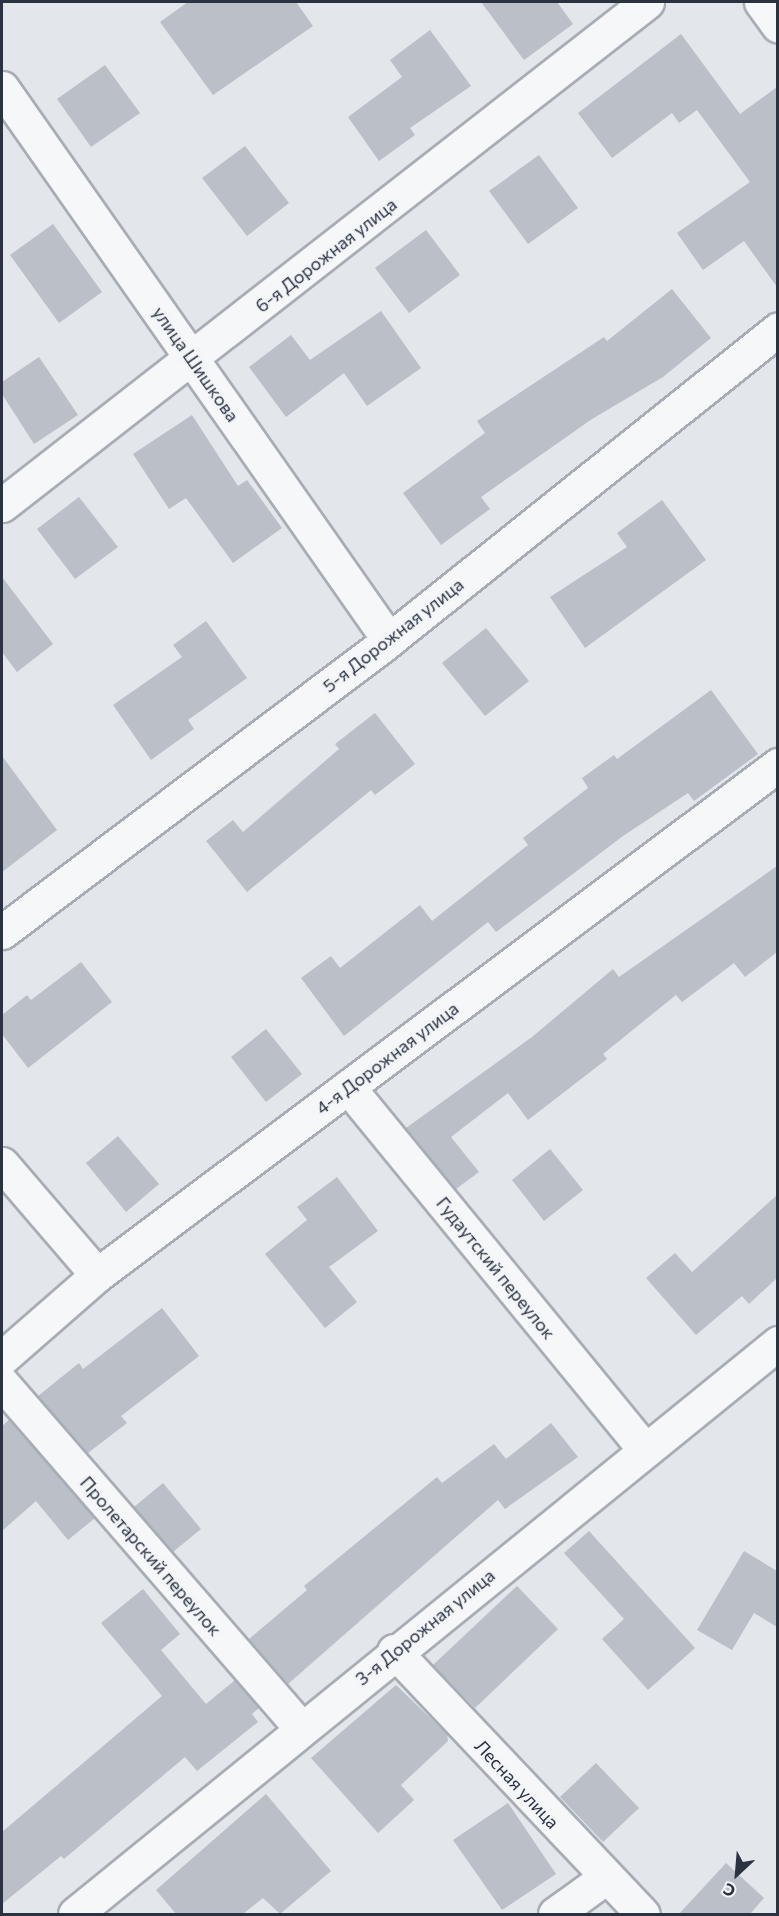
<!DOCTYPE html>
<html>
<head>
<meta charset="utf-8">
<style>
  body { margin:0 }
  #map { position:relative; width:779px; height:1916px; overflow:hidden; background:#e3e6eb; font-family:Commissioner,sans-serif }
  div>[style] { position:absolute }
  .building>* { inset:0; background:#babfc8 }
  .roads { filter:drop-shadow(2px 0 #a8adb5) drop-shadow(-2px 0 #a8adb5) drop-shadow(0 2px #a8adb5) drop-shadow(0 -2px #a8adb5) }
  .street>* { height:33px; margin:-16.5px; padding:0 16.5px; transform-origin:16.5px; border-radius:16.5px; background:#f6f7f9 }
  span { translate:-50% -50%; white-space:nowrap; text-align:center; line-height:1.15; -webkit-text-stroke:5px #f3f5f8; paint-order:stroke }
  .street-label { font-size:18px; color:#2b3343 }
  .frame { position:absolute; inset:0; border:3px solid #2b3343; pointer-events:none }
  .north { position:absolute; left:707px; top:1844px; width:60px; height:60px; -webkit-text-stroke:4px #f3f5f8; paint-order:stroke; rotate:206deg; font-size:16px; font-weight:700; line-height:24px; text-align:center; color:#2b3343 }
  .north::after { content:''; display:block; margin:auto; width:21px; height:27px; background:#2b3343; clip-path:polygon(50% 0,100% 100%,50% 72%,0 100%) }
</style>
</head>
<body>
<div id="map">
  <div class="building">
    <div style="clip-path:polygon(188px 2px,296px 2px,313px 26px,213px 95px,160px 22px)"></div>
    <div style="clip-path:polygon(481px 2px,557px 2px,573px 24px,524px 60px)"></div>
    <div style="clip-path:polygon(430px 30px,471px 86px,410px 128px,415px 135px,379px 161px,348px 117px,402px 77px,390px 60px)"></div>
    <div style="clip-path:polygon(681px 34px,740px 114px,777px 87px,777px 287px,744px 241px,703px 270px,677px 233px,750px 182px,697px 110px,679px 123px,672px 113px,612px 158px,578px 113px)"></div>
    <div style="clip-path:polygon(105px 65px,140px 113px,91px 147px,57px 99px)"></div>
    <div style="clip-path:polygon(245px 146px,289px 203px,247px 236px,202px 178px)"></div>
    <div style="clip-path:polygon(539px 155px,578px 208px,528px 244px,489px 191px)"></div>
    <div style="clip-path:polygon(53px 224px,102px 292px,59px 323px,10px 255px)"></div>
    <div style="clip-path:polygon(426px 230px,460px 275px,409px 313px,375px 268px)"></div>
    <div style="clip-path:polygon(672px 289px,711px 338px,663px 377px,592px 419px,481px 497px,490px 509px,441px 545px,403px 493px,485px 433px,477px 421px,604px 337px,607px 341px)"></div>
    <div style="clip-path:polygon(381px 311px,421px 368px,367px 406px,344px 373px,286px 417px,249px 367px,291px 335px,310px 360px)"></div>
    <div style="clip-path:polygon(39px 357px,78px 415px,34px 444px,2px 394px,2px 382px)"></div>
    <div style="clip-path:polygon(192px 415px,238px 486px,247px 480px,282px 528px,233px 563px,186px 498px,169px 509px,133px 454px)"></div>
    <div style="clip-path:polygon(79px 497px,118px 547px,75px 579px,37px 529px)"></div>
    <div style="clip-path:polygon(662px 500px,706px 560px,585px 648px,550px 597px,627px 547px,617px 533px)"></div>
    <div style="clip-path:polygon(2px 577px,53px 644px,17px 672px,2px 652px)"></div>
    <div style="clip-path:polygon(206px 621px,247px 678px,188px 720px,194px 729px,151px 760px,113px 705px,182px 657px,173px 645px)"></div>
    <div style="clip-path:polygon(486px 628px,529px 681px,485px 716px,442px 663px)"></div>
    <div style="clip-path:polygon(711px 690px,758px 754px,694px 801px,688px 793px,623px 836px,496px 932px,488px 922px,344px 1036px,301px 978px,331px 956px,340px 968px,420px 905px,432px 921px,528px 845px,523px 838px,588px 788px,582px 778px,614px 755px,617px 759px)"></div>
    <div style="clip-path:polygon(375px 713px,415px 764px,375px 795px,371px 790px,247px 892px,206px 841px,233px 820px,243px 832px,339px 749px,335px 744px)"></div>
    <div style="clip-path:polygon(2px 756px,57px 830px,2px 872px)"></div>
    <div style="clip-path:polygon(777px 866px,777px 952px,745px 977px,734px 963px,682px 1002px,676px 995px,603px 1054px,607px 1059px,528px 1120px,508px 1093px,451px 1137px,479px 1172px,456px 1189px,406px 1128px,532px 1037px,613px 969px,619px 977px)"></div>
    <div style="clip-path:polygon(81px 962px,112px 1002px,28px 1068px,2px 1034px,2px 1015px,27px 995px,31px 1000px)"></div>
    <div style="clip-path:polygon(266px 1029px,302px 1074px,266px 1102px,231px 1057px)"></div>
    <div style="clip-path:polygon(118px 1136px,159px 1184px,126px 1212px,86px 1163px)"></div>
    <div style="clip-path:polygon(550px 1149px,583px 1190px,544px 1221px,512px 1180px)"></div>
    <div style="clip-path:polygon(337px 1177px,378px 1231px,329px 1267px,357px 1302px,325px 1328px,265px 1254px,307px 1220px,297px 1207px)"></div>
    <div style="clip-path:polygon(777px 1195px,777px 1278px,749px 1304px,742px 1296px,696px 1335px,646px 1278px,675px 1253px,692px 1272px)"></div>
    <div style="clip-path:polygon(162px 1308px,199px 1356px,121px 1416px,127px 1423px,88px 1453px,38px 1396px,79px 1363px,83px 1369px)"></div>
    <div style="clip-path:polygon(9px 1420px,95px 1518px,68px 1540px,36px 1501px,2px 1531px,2px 1426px)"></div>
    <div style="clip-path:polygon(551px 1423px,578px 1457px,505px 1509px,498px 1500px,288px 1684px,249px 1639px,307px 1590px,304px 1586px,437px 1477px,442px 1483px,494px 1444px,506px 1459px)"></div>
    <div style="clip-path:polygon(163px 1483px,201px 1529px,173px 1552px,134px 1507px)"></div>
    <div style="clip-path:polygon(589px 1531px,695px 1648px,648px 1690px,602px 1639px,624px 1619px,564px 1553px)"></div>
    <div style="clip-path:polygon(744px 1551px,777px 1571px,777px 1627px,754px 1613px,732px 1650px,697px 1630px)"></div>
    <div style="clip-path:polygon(517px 1586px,558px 1629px,475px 1708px,433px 1665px)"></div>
    <div style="clip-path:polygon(143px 1589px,180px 1634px,161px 1650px,206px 1704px,235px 1680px,259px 1708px,252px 1714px,258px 1722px,197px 1771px,185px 1757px,64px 1859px,61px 1856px,2px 1904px,2px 1832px,162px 1696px,101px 1623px)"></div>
    <div style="clip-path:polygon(396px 1685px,447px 1734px,448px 1741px,401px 1785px,414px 1800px,378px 1833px,311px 1758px)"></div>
    <div style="clip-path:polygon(596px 1763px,639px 1808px,603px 1842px,560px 1797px)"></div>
    <div style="clip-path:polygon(266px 1794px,331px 1871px,280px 1914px,263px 1898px,243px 1914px,176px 1914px,156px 1890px)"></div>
    <div style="clip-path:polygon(508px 1803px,556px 1874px,502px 1910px,453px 1840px)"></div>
    <div style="clip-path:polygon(726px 1863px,764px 1898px,750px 1914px,679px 1914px)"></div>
  </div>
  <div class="roads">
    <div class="street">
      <div style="left:761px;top:2px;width:29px;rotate:54deg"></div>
      <div style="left:2px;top:88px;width:674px;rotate:54.97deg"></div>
      <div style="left:2px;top:505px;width:818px;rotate:-37.95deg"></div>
      <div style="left:2px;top:932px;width:485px;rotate:-37deg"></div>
      <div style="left:389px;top:640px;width:498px;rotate:-38.6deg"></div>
      <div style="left:348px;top:1087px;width:469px;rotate:50.7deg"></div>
      <div style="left:2px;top:1164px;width:146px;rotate:49.4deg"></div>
      <div style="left:2px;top:1358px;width:126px;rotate:-41.1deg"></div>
      <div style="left:97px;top:1275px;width:851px;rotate:-36.83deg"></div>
      <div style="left:2px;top:1383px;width:457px;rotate:49.1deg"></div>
      <div style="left:394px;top:1651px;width:362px;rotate:46.6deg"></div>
      <div style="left:75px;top:1914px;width:906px;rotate:-39.08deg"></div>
      <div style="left:555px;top:1914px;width:62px;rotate:-35.8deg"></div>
    </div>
  </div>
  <div class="street-label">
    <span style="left:326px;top:255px;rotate:-38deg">6-я Дорожная улица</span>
    <span style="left:196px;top:364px;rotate:55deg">улица Шишкова</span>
    <span style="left:393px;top:635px;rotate:-38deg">5-я Дорожная улица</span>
    <span style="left:387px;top:1058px;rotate:-37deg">4-я Дорожная улица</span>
    <span style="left:496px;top:1268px;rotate:51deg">Гудаутский переулок</span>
    <span style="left:151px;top:1556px;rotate:49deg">Пролетарский переулок</span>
    <span style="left:425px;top:1627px;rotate:-39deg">3-я Дорожная улица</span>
    <span style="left:517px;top:1784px;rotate:47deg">Лесная улица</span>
  </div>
  <div class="frame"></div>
  <div class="north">С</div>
</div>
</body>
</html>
